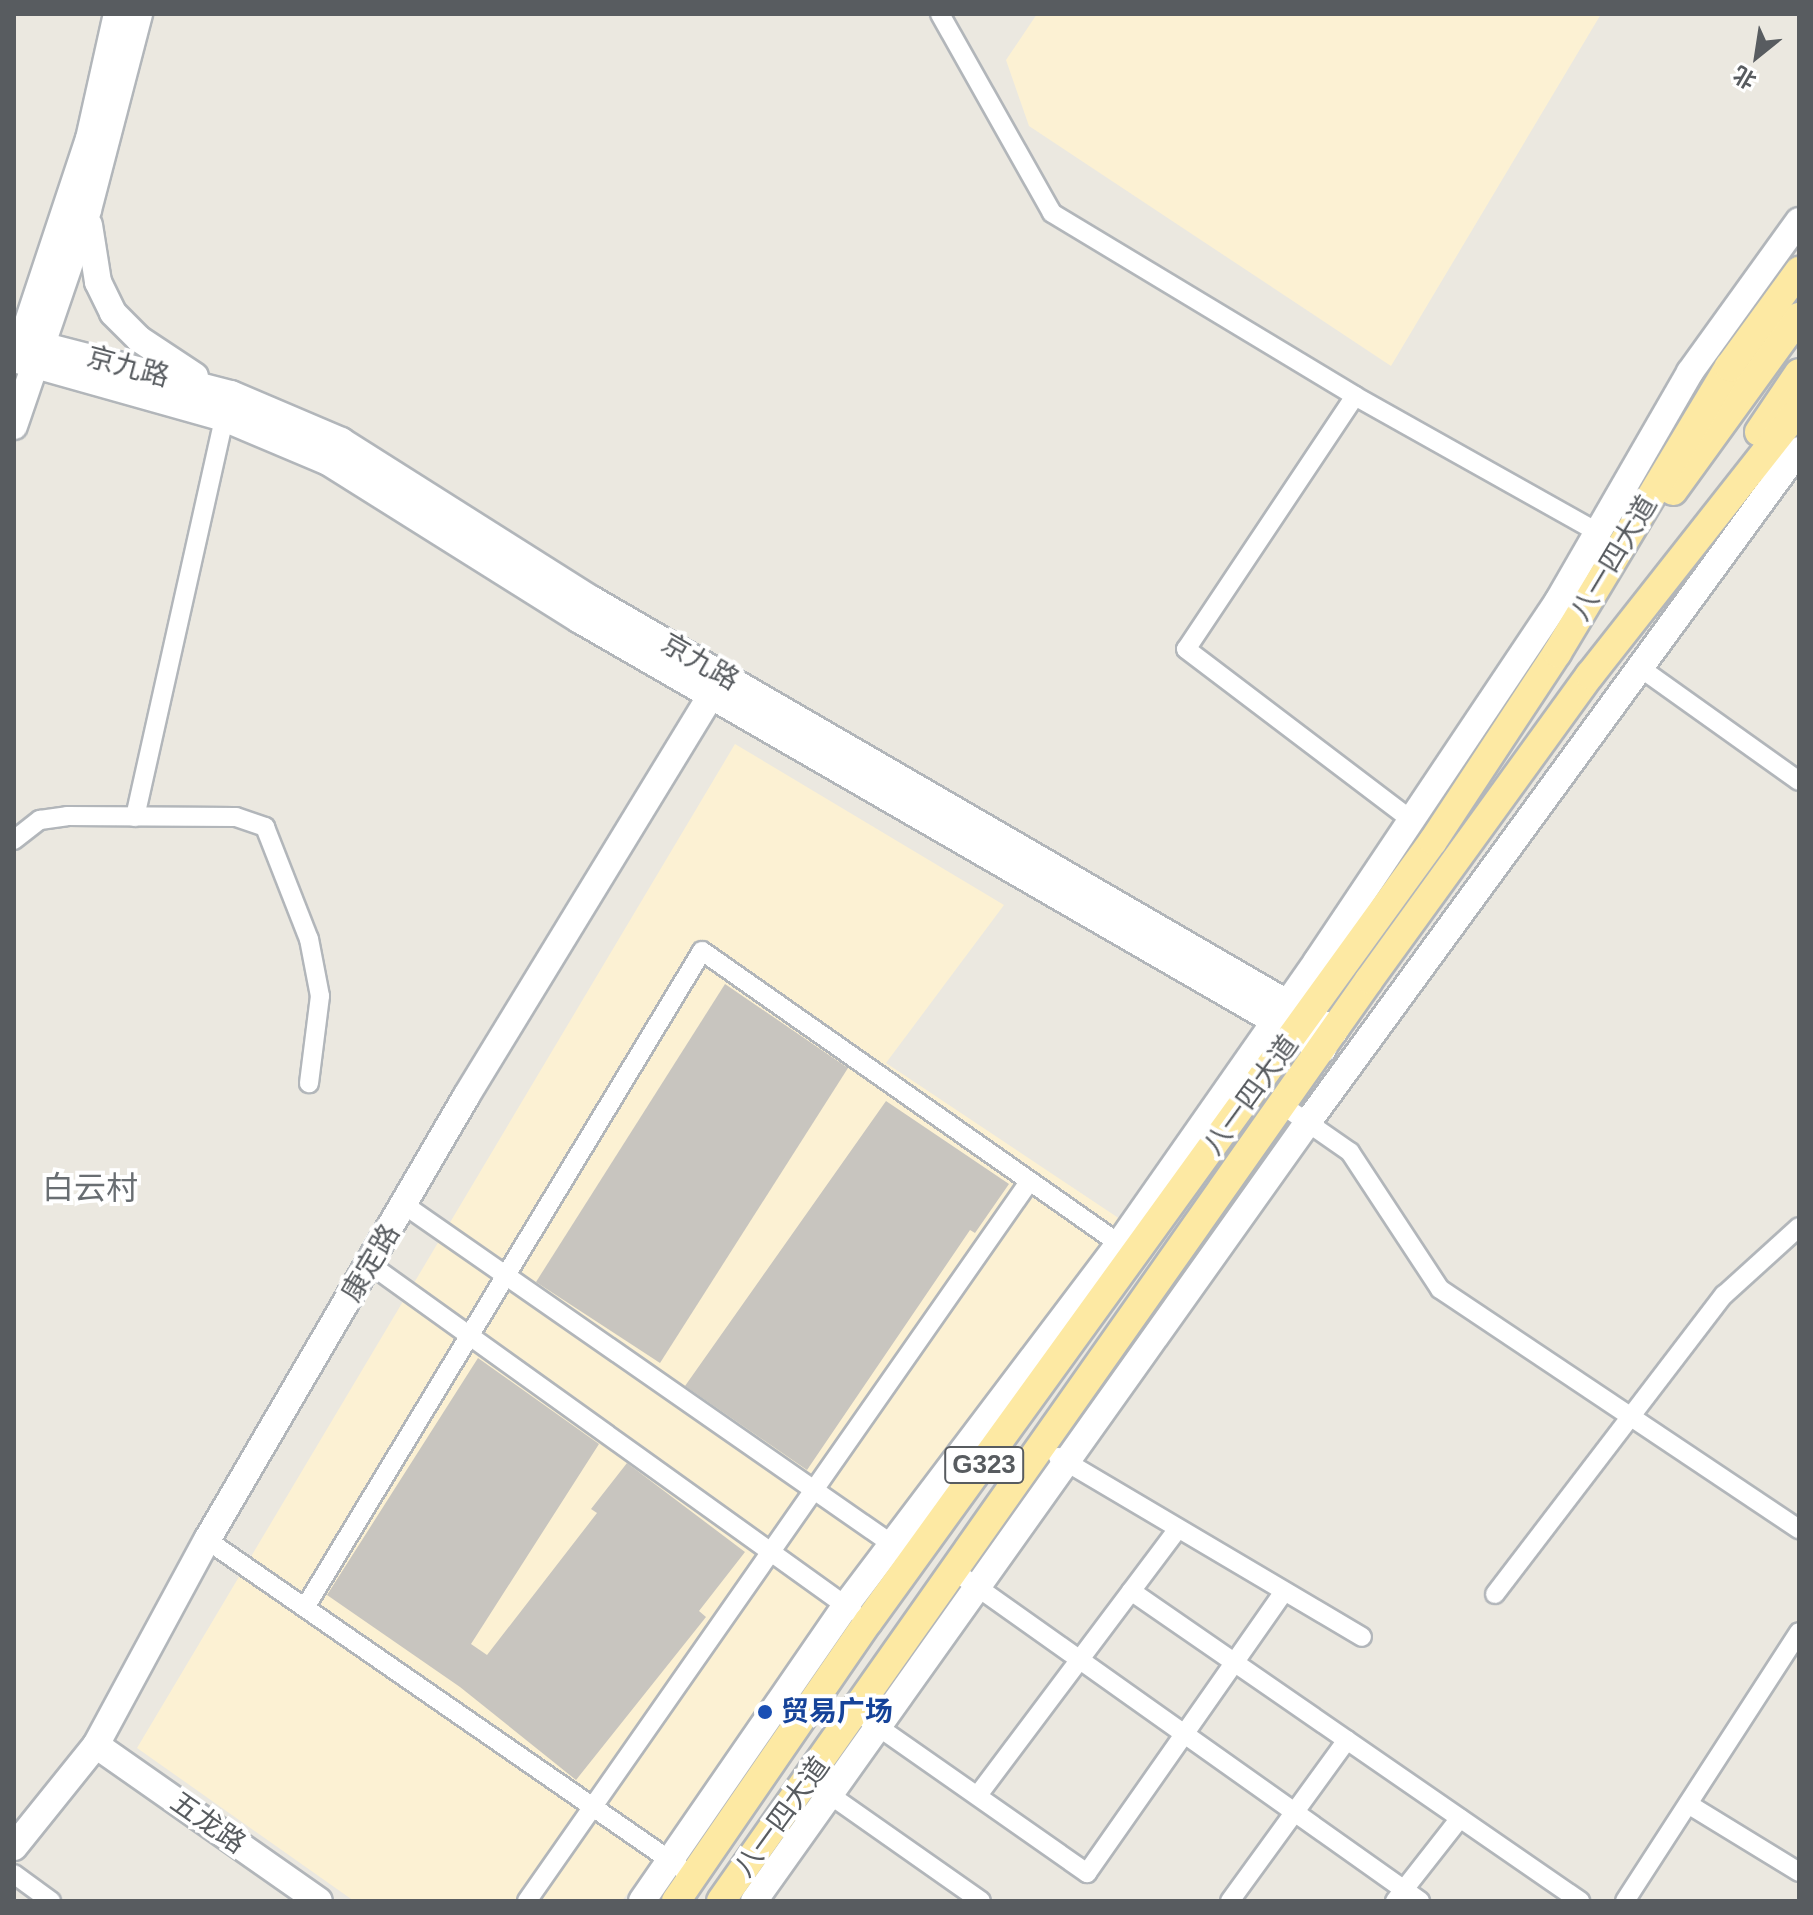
<!DOCTYPE html>
<html>
<head>
<meta charset="utf-8">
<style>
  body { margin:0 }
  #map { position:relative; width:1813px; height:1915px; overflow:hidden; background:#ebe8e0; font-family:Helvetica,"Noto Sans SC",sans-serif }
  div>[style] { position:absolute }
  .commercial>* { inset:0; background:#fcf1d3 }
  .building>* { inset:0; background:#c8c5bf }
  .roads { filter:drop-shadow(2px 0 #b2b6ba) drop-shadow(-2px 0 #b2b6ba) drop-shadow(0 2px #b2b6ba) drop-shadow(0 -2px #b2b6ba) }
  .street>* { height:18px; margin:-9px; padding:0 9px; transform-origin:9px; border-radius:9px; background:#fff }
  .secondary>* { height:26px; margin:-13px; padding:0 13px; transform-origin:13px; border-radius:13px; background:#fff }
  .primary>* { height:28px; margin:-14px; padding:0 14px; transform-origin:14px; border-radius:14px; background:#fde9a3 }
  .dots>* { width:22px; height:22px; translate:-50% -50%; box-sizing:border-box; border:4px solid #fff; border-radius:50% }
  span { translate:-50% -50%; white-space:nowrap; text-align:center; line-height:1.15; -webkit-text-stroke:8px #fff; paint-order:stroke }
  .shield-label span { padding:2px 6px; background:#fff; border:2px solid; border-radius:6px; -webkit-text-stroke-width:0 }
  .shield-label { font-size:26px; color:#585c60; font-weight:700 }
  .street-label { font-size:28px; color:#585c60 }
  .transit-label { font-size:28px; color:#164399; font-weight:700 }
  .left { translate:0 -50%; text-align:left }
  .quarter-label { font-size:32px; color:#696e72 }
  .frame { position:absolute; inset:0; border:16px solid #585c60; pointer-events:none }
  .north { position:absolute; left:1717px; top:16px; width:80px; height:80px; -webkit-text-stroke:6px #fff; paint-order:stroke; rotate:210deg; font-size:22px; font-weight:700; line-height:32px; text-align:center; color:#585c60 }
  .north::after { content:''; display:block; margin:auto; width:28px; height:36px; background:#585c60; clip-path:polygon(50% 0,100% 100%,50% 72%,0 100%) }
</style>
</head>
<body>
<div id="map">
  <div class="commercial">
    <div style="clip-path:polygon(1037px 14px,1601px 14px,1391px 366px,1029px 126px,1006px 60px)"></div>
    <div style="clip-path:polygon(735px 744px,1004px 905px,886px 1063px,1120px 1219px,622px 1901px,354px 1901px,137px 1748px)"></div>
  </div>
  <div class="building">
    <div style="clip-path:polygon(725px 984px,848px 1068px,660px 1363px,536px 1282px)"></div>
    <div style="clip-path:polygon(886px 1101px,1009px 1184px,975px 1233px,970px 1230px,807px 1470px,685px 1386px)"></div>
    <div style="clip-path:polygon(478px 1358px,599px 1444px,471px 1644px,487px 1655px,597px 1513px,591px 1509px,627px 1463px,745px 1552px,699px 1611px,706px 1617px,576px 1780px,460px 1687px,327px 1595px)"></div>
  </div>
  <div class="roads">
    <div class="street">
      <div style="left:940px;top:14px;width:228px;rotate:60.6deg"></div>
      <div style="left:1052px;top:213px;width:354px;rotate:31.1deg"></div>
      <div style="left:1355px;top:396px;width:276px;rotate:29.3deg"></div>
      <div style="left:1355px;top:396px;width:304px;rotate:123.7deg"></div>
      <div style="left:1186px;top:649px;width:281px;rotate:37.2deg"></div>
      <div style="left:1639px;top:667px;width:196px;rotate:35.5deg"></div>
      <div style="left:135px;top:817px;width:409px;rotate:-77.4deg"></div>
      <div style="left:14px;top:840px;width:33px;rotate:-38deg"></div>
      <div style="left:40px;top:820px;width:27px;rotate:-8deg"></div>
      <div style="left:67px;top:816px;width:169px;rotate:0.3deg"></div>
      <div style="left:236px;top:817px;width:31px;rotate:19deg"></div>
      <div style="left:265px;top:827px;width:120px;rotate:68.6deg"></div>
      <div style="left:309px;top:939px;width:58px;rotate:79.1deg"></div>
      <div style="left:320px;top:996px;width:88px;rotate:97.2deg"></div>
      <div style="left:1281px;top:1104px;width:84px;rotate:34.8deg"></div>
      <div style="left:1350px;top:1152px;width:164px;rotate:56.7deg"></div>
      <div style="left:1440px;top:1289px;width:432px;rotate:33.8deg"></div>
      <div style="left:406px;top:1206px;width:601px;rotate:34.83deg"></div>
      <div style="left:371px;top:1265px;width:593px;rotate:35.67deg"></div>
      <div style="left:1058px;top:1457px;width:353px;rotate:30.6deg"></div>
      <div style="left:207px;top:1540px;width:592px;rotate:34.68deg"></div>
      <div style="left:956px;top:1572px;width:569px;rotate:35.34deg"></div>
      <div style="left:1131px;top:1591px;width:546px;rotate:34.62deg"></div>
      <div style="left:1495px;top:1594px;width:377px;rotate:-52.6deg"></div>
      <div style="left:1724px;top:1295px;width:101px;rotate:-42.2deg"></div>
      <div style="left:306px;top:1606px;width:765px;rotate:-58.84deg"></div>
      <div style="left:702px;top:951px;width:520px;rotate:35.06deg"></div>
      <div style="left:857px;top:1712px;width:281px;rotate:35deg"></div>
      <div style="left:1087px;top:1873px;width:343px;rotate:-55deg"></div>
      <div style="left:823px;top:1790px;width:193px;rotate:35.1deg"></div>
      <div style="left:978px;top:1795px;width:331px;rotate:-53.1deg"></div>
      <div style="left:1688px;top:1804px;width:130px;rotate:31.5deg"></div>
      <div style="left:14px;top:1874px;width:46px;rotate:36.1deg"></div>
      <div style="left:527px;top:1901px;width:877px;rotate:-55.08deg"></div>
      <div style="left:1230px;top:1901px;width:199px;rotate:-54deg"></div>
      <div style="left:1395px;top:1901px;width:105px;rotate:-51.9deg"></div>
      <div style="left:1625px;top:1901px;width:320px;rotate:-57.1deg"></div>
    </div>
    <div class="secondary">
      <div style="left:89px;top:225px;width:58px;rotate:81deg"></div>
      <div style="left:98px;top:282px;width:34px;rotate:64deg"></div>
      <div style="left:113px;top:313px;width:37px;rotate:45deg"></div>
      <div style="left:139px;top:339px;width:67px;rotate:33.5deg"></div>
      <div style="left:14px;top:338px;width:224px;rotate:14.5deg"></div>
      <div style="left:231px;top:394px;width:120px;rotate:23.1deg"></div>
      <div style="left:341px;top:441px;width:296px;rotate:32.3deg"></div>
      <div style="left:591px;top:599px;width:860px;rotate:30.14deg"></div>
      <div style="left:17px;top:355px;width:228px;rotate:-71.6deg"></div>
      <div style="left:89px;top:139px;width:128px;rotate:-77.4deg"></div>
      <div style="left:14px;top:359px;width:218px;rotate:15.7deg"></div>
      <div style="left:224px;top:418px;width:113px;rotate:22.9deg"></div>
      <div style="left:328px;top:462px;width:297px;rotate:32.1deg"></div>
      <div style="left:580px;top:620px;width:858px;rotate:30deg"></div>
      <div style="left:14px;top:426px;width:228px;rotate:-71.1deg"></div>
      <div style="left:88px;top:210px;width:203px;rotate:-75.4deg"></div>
      <div style="left:96px;top:1745px;width:272px;rotate:35deg"></div>
      <div style="left:14px;top:1847px;width:131px;rotate:-51.2deg"></div>
      <div style="left:96px;top:1745px;width:233px;rotate:-61.6deg"></div>
      <div style="left:207px;top:1540px;width:515px;rotate:-59.7deg"></div>
      <div style="left:467px;top:1095px;width:485px;rotate:-58.6deg"></div>
      <div style="left:642px;top:1901px;width:359px;rotate:-55.4deg"></div>
      <div style="left:846px;top:1605px;width:453px;rotate:-52.9deg"></div>
      <div style="left:1119px;top:1244px;width:345px;rotate:-55deg"></div>
      <div style="left:1317px;top:961px;width:433px;rotate:-56.2deg"></div>
      <div style="left:1558px;top:601px;width:264px;rotate:-60deg"></div>
      <div style="left:1690px;top:372px;width:186px;rotate:-54.2deg"></div>
      <div style="left:754px;top:1901px;width:956px;rotate:-54.58deg"></div>
      <div style="left:1308px;top:1122px;width:832px;rotate:-53.85deg"></div>
    </div>
    <div class="primary">
      <div style="left:1759px;top:432px;width:71px;rotate:-55.9deg"></div>
      <div style="left:1673px;top:491px;width:215px;rotate:-54.1deg"></div>
      <div style="left:676px;top:1901px;width:339px;rotate:-55.5deg"></div>
      <div style="left:868px;top:1622px;width:964px;rotate:-54.12deg"></div>
      <div style="left:1433px;top:841px;width:225px;rotate:-56.6deg"></div>
      <div style="left:1557px;top:653px;width:334px;rotate:-59deg"></div>
      <div style="left:1729px;top:367px;width:119px;rotate:-53.9deg"></div>
      <div style="left:721px;top:1901px;width:1126px;rotate:-54.87deg"></div>
      <div style="left:1369px;top:980px;width:377px;rotate:-54.1deg"></div>
      <div style="left:1590px;top:675px;width:338px;rotate:-51.8deg"></div>
    </div>
  </div>
  <div class="dots">
    <div style="left:765px;top:1712px;background:#1a4fb4"></div>
  </div>
  <div class="shield-label">
    <span style="left:984px;top:1465px">G323</span>
  </div>
  <div class="street-label">
    <span style="left:128px;top:367px;rotate:15deg">京九路</span>
    <span style="left:1614px;top:558px;rotate:-59deg">八一四大道</span>
    <span style="left:700px;top:662px;rotate:30deg">京九路</span>
    <span style="left:1251px;top:1095px;rotate:-54deg">八一四大道</span>
    <span style="left:371px;top:1263px;rotate:-59deg">康定路</span>
    <span style="left:782px;top:1817px;rotate:-54deg">八一四大道</span>
    <span style="left:208px;top:1823px;rotate:35deg">五龙路</span>
  </div>
  <div class="transit-label">
    <span class="left" style="left:781px;top:1712px">贸易广场</span>
  </div>
  <div class="quarter-label">
    <span style="left:90px;top:1188px">白云村</span>
  </div>
  <div class="frame"></div>
  <div class="north">北</div>
</div>
</body>
</html>
